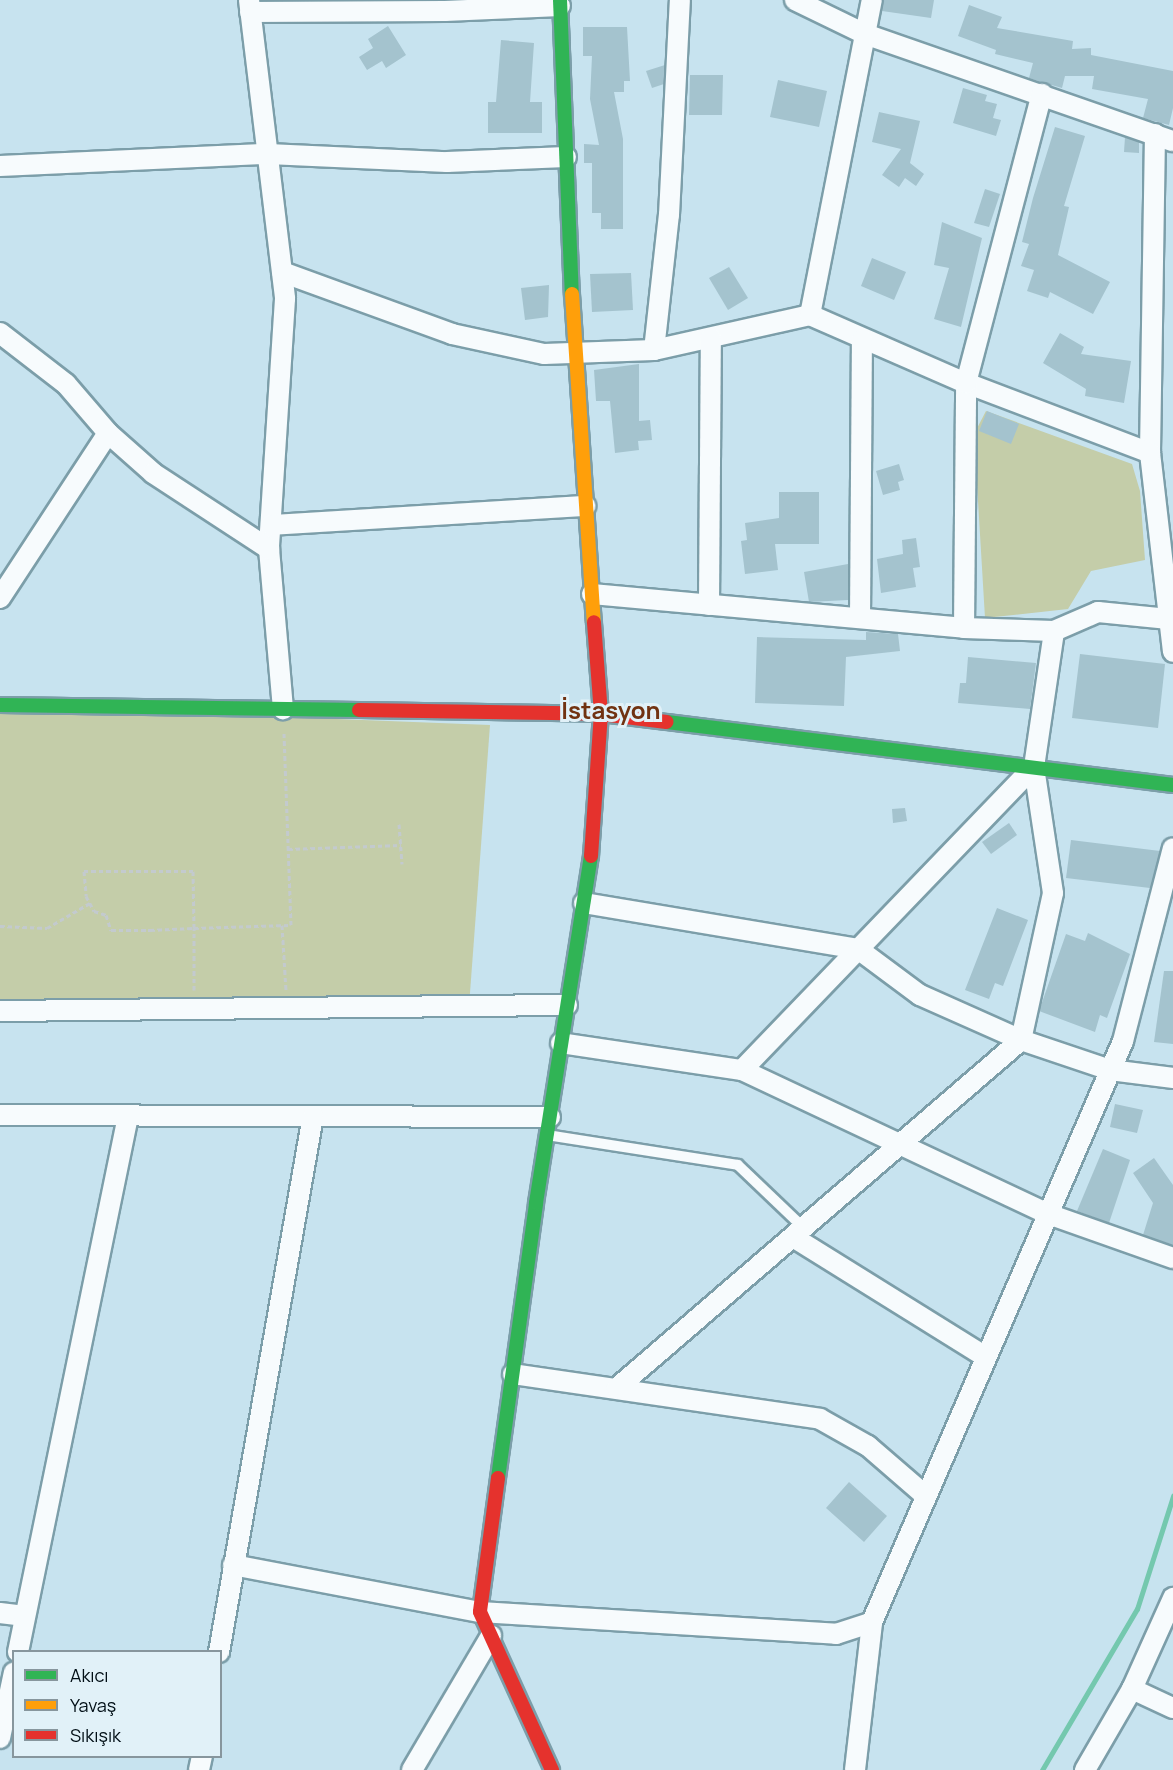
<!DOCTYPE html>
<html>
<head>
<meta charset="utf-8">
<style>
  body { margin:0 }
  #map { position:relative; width:1173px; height:1770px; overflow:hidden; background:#c7e3ef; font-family:Manrope,sans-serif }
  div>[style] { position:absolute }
  .green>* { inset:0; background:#c4cda9 }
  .stream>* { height:5px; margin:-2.5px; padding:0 2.5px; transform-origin:2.5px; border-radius:2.5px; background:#74c8ae }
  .building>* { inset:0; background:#a4c3ce }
  .path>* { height:3px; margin-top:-1.5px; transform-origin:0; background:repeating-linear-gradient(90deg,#c3cace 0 4.5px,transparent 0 7.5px) }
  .roads { filter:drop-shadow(2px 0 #7c9ea9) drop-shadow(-2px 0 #7c9ea9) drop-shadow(0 2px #7c9ea9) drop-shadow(0 -2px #7c9ea9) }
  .lane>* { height:10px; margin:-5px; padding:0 5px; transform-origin:5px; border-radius:5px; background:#f7fbfd }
  .street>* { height:20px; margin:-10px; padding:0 10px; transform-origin:10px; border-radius:10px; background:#f7fbfd }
  .fast>* { height:14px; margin:-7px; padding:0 7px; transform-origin:7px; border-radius:7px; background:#30b455 }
  .slow>* { height:14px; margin:-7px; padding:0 7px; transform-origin:7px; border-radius:7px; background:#ff9f0a }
  .jam>* { height:14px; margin:-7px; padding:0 7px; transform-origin:7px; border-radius:7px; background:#e5322d }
  span { translate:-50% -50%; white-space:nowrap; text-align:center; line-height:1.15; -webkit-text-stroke:6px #e1f1f8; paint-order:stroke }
  .district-label { font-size:24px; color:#713211; font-weight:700 }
  .legend { position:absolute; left:12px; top:1650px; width:210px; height:108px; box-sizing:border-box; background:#e1f1f8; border:2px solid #87969d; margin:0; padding:8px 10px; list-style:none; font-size:18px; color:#000e15 }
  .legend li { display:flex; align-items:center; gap:12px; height:30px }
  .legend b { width:30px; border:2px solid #87969d }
</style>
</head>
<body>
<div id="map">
  <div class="green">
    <div style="clip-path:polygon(986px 411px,1132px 464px,1140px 491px,1145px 560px,1091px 571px,1068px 609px,985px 618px,974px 434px)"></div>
    <div style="clip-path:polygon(0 706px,490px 725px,469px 1006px,0 1011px)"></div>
  </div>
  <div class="stream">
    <div style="left:1042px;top:1770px;width:187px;rotate:-59.5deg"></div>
    <div style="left:1137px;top:1609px;width:119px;rotate:-72.3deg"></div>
  </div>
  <div class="building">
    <div style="clip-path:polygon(884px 0,934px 0,931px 18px,882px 11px)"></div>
    <div style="clip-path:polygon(969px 5px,1002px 17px,997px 28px,1073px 41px,1072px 49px,1091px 48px,1091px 55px,1173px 71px,1173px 108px,1169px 125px,1143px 118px,1148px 99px,1092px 89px,1094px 76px,1065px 76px,1062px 88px,1041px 82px,1029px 78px,1033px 63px,995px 54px,996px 50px,958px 36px)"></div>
    <div style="clip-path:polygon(388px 26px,406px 55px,386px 68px,382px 61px,367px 70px,359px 57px,373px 48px,368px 39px)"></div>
    <div style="clip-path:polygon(583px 27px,627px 27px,630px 81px,624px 81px,624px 92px,614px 92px,623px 139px,623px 229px,601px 229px,601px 213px,592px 213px,592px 163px,584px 163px,584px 144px,599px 145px,590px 99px,592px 56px,583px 56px)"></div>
    <div style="clip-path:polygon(501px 40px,534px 43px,530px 102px,542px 102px,542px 133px,488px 133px,488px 102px,496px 102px)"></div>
    <div style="clip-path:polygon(665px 65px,664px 84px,652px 88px,646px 71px)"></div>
    <div style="clip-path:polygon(690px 75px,723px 75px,722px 115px,689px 115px)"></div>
    <div style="clip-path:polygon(778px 80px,827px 91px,819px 127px,770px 117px)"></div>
    <div style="clip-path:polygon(963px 88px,987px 95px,985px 101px,997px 104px,993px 118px,1001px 120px,996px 136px,953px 123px)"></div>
    <div style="clip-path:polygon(879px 112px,920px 121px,910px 163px,924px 174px,916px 186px,905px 178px,899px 187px,882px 175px,901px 149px,872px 142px)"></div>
    <div style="clip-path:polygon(1055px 127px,1085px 136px,1064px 206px,1069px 207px,1058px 255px,1110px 282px,1093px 314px,1050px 292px,1048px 298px,1027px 291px,1034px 270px,1021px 266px,1029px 244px,1022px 242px,1033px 198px)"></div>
    <div style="clip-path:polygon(1125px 137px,1139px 142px,1139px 153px,1124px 152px)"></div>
    <div style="clip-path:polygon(985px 189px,1000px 194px,989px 227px,974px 223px)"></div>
    <div style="clip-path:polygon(942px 222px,982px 238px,961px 327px,934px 319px,949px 268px,934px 265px)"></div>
    <div style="clip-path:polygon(872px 258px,906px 272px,894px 300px,861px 286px)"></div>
    <div style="clip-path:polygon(729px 267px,748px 298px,728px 310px,709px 278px)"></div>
    <div style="clip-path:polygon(631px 273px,633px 310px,592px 312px,590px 274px)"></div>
    <div style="clip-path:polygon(549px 285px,548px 317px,525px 320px,521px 288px)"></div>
    <div style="clip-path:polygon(1060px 333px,1084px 347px,1081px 354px,1131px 361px,1124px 403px,1085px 396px,1086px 389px,1043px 363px)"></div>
    <div style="clip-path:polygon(639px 364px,639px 421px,650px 420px,652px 440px,638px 441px,639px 450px,615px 453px,610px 401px,596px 401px,594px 370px)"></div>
    <div style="clip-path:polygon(987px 411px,1019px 424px,1011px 444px,979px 431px)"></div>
    <div style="clip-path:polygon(899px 464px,904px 480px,898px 482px,900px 490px,883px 495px,876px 471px)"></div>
    <div style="clip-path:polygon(779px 492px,819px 492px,819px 544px,775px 544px,778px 570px,745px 574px,741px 541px,747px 540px,745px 523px,779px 518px)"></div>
    <div style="clip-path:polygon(916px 538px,920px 567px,913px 568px,916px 587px,881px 593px,877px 559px,903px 554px,902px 540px)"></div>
    <div style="clip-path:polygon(848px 564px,848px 600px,809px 602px,804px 572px)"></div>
    <div style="clip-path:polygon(866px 632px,898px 634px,900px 651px,846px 657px,844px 706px,755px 703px,757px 637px,866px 640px)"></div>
    <div style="clip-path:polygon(1080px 654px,1165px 664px,1158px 728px,1072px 718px)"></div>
    <div style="clip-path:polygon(968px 657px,1036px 663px,1030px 709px,958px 703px,960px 683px,966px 683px)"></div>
    <div style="clip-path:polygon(905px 808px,907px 821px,893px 823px,892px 809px)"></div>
    <div style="clip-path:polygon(1009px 823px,1017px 835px,991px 854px,982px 842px)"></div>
    <div style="clip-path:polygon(1071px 840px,1160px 851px,1150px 888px,1066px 878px)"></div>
    <div style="clip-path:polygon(997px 908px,1028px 920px,1003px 986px,995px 983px,989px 999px,965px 990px)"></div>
    <div style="clip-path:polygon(1088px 933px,1130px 954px,1107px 1018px,1100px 1015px,1095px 1032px,1039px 1011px,1066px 934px,1085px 941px)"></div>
    <div style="clip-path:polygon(1164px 971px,1173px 971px,1173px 1044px,1154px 1042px)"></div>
    <div style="clip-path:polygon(1115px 1104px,1143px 1110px,1137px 1133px,1110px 1127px)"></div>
    <div style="clip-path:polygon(1103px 1149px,1130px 1160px,1109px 1223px,1077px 1211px)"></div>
    <div style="clip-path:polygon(1154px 1158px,1173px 1185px,1173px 1245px,1143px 1235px,1153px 1203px,1133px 1173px)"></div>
    <div style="clip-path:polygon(849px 1482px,887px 1516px,864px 1542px,826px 1508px)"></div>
  </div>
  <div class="path">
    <div style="left:399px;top:824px;width:40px;rotate:85.7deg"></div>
    <div style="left:288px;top:849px;width:113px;rotate:-2deg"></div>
    <div style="left:282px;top:925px;width:65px;rotate:86.5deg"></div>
    <div style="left:0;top:926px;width:47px;rotate:2.4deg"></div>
    <div style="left:47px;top:928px;width:50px;rotate:-30.2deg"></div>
    <div style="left:194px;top:990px;width:62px;rotate:-90deg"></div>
    <div style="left:194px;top:928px;width:57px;rotate:-91deg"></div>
    <div style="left:193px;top:871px;width:109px;rotate:180deg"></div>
    <div style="left:84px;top:871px;width:25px;rotate:85deg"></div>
    <div style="left:86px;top:896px;width:17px;rotate:62deg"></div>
    <div style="left:94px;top:911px;width:13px;rotate:18deg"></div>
    <div style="left:106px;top:915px;width:16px;rotate:72deg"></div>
    <div style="left:111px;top:930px;width:39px"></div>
    <div style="left:150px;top:930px;width:44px;rotate:-2.6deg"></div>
    <div style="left:194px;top:928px;width:97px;rotate:-1.8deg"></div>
    <div style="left:291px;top:925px;width:193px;rotate:-92.1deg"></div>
  </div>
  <div class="roads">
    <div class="lane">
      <div style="left:547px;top:1135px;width:193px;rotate:8.9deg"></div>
      <div style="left:738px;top:1165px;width:91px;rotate:43.7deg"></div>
    </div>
    <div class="street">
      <div style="left:249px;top:0;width:301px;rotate:83.1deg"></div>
      <div style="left:285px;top:299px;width:251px;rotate:93.7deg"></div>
      <div style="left:269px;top:549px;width:161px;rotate:85deg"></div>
      <div style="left:795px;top:0;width:78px;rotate:25.9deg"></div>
      <div style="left:865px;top:34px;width:326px;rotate:19.2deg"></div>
      <div style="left:250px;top:12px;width:195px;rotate:-0.3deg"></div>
      <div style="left:445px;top:11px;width:115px;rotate:-2.5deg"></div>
      <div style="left:1155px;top:134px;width:319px;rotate:90.9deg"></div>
      <div style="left:1150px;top:453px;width:200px;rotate:83.4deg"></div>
      <div style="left:0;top:166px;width:268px;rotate:-2.6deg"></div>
      <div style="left:268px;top:154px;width:179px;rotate:2.6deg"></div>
      <div style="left:447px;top:162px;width:119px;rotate:-2.4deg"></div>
      <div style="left:282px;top:272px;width:181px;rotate:20deg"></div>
      <div style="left:452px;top:334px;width:94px;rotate:12.3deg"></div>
      <div style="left:544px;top:354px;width:110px;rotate:-2.1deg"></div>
      <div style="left:654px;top:350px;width:160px;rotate:-12.6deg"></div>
      <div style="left:810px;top:315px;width:170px;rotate:23.6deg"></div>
      <div style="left:966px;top:383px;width:197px;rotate:20.8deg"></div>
      <div style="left:810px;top:315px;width:321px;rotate:-78.9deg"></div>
      <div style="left:0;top:333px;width:83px;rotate:37.7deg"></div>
      <div style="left:66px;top:384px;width:65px;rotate:49.4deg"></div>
      <div style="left:108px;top:433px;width:60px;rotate:41.6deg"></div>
      <div style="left:153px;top:473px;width:139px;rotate:33.2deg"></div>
      <div style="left:654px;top:350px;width:136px;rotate:-83.7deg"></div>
      <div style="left:669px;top:215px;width:215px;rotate:-87.1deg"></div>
      <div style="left:271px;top:525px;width:315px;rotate:-3.5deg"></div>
      <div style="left:592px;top:594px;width:374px;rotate:5.2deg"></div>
      <div style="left:964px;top:628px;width:90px;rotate:1.9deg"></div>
      <div style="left:1054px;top:631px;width:48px;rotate:-23.4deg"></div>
      <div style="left:1098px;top:612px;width:71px;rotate:5.6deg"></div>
      <div style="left:0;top:598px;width:197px;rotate:-56.8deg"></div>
      <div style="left:709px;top:605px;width:267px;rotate:-89.6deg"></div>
      <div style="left:860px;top:618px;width:278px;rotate:-89.6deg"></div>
      <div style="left:964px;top:628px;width:245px;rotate:-89.5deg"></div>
      <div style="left:966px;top:383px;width:299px;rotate:-75.3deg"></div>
      <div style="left:584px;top:903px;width:278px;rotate:9.5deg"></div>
      <div style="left:858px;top:949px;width:77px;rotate:36.6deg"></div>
      <div style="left:920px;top:995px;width:111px;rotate:24deg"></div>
      <div style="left:1021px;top:1040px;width:94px;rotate:18.6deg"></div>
      <div style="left:1110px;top:1070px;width:64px;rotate:7.2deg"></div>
      <div style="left:0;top:1011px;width:567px;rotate:-0.61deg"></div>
      <div style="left:561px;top:1043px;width:183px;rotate:8.5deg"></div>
      <div style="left:742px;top:1070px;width:338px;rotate:25.2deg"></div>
      <div style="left:1048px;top:1214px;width:133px;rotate:19.4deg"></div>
      <div style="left:742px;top:1070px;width:421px;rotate:-46.1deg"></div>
      <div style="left:0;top:1115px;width:550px;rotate:0.21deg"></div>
      <div style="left:793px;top:1237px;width:227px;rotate:31.9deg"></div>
      <div style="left:513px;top:1374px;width:310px;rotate:8.3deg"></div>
      <div style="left:820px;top:1419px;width:55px;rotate:29.4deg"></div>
      <div style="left:868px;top:1446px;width:77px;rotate:40.8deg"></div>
      <div style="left:617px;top:1388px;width:533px;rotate:-40.74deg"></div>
      <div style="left:1021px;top:1040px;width:150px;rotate:-77.7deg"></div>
      <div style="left:1053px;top:893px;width:127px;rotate:-98.6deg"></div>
      <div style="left:1034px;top:767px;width:137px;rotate:-81.6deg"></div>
      <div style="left:233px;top:1565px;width:251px;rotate:10.8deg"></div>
      <div style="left:480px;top:1612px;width:357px;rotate:3.5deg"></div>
      <div style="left:836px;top:1634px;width:38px;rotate:-18deg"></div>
      <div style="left:872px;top:1622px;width:633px;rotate:-66.63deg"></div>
      <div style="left:1123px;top:1041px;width:199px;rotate:-75.5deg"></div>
      <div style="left:0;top:1613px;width:25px;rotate:7deg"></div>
      <div style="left:18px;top:1652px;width:547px;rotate:-78.4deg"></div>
      <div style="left:219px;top:1652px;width:544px;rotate:-80.05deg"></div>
      <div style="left:1132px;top:1689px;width:45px;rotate:24.9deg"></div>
      <div style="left:0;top:1738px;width:67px;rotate:-78deg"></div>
      <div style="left:199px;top:1770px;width:14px;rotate:-78deg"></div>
      <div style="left:412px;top:1770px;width:156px;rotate:-59.5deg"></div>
      <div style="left:855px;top:1770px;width:149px;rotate:-83.4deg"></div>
      <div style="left:1085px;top:1770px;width:94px;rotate:-59.9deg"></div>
      <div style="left:1132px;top:1689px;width:100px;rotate:-65.7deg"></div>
    </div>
    <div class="fast">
      <div style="left:560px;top:0;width:294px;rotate:87.7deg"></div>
      <div style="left:0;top:705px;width:359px;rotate:0.8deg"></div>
      <div style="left:667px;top:722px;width:510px;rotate:7.1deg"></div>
      <div style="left:498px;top:1478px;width:278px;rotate:-82.1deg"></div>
      <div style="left:536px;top:1203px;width:351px;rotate:-81deg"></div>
    </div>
    <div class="slow">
      <div style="left:572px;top:294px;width:329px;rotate:86.2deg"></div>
    </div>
    <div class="jam">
      <div style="left:359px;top:710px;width:242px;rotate:0.9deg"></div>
      <div style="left:601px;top:714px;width:66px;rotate:6.9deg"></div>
      <div style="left:591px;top:856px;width:142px;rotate:-86deg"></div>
      <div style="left:601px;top:714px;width:92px;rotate:-94.4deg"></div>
      <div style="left:498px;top:1478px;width:135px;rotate:97.7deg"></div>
      <div style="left:480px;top:1612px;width:174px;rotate:65.5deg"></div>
    </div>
  </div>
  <div class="district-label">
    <span style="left:611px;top:710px">İstasyon</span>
  </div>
  <ul class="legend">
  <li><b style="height:8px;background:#30b455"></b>Akıcı</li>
  <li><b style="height:8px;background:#ff9f0a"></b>Yavaş</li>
  <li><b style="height:8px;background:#e5322d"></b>Sıkışık</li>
  </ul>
</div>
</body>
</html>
